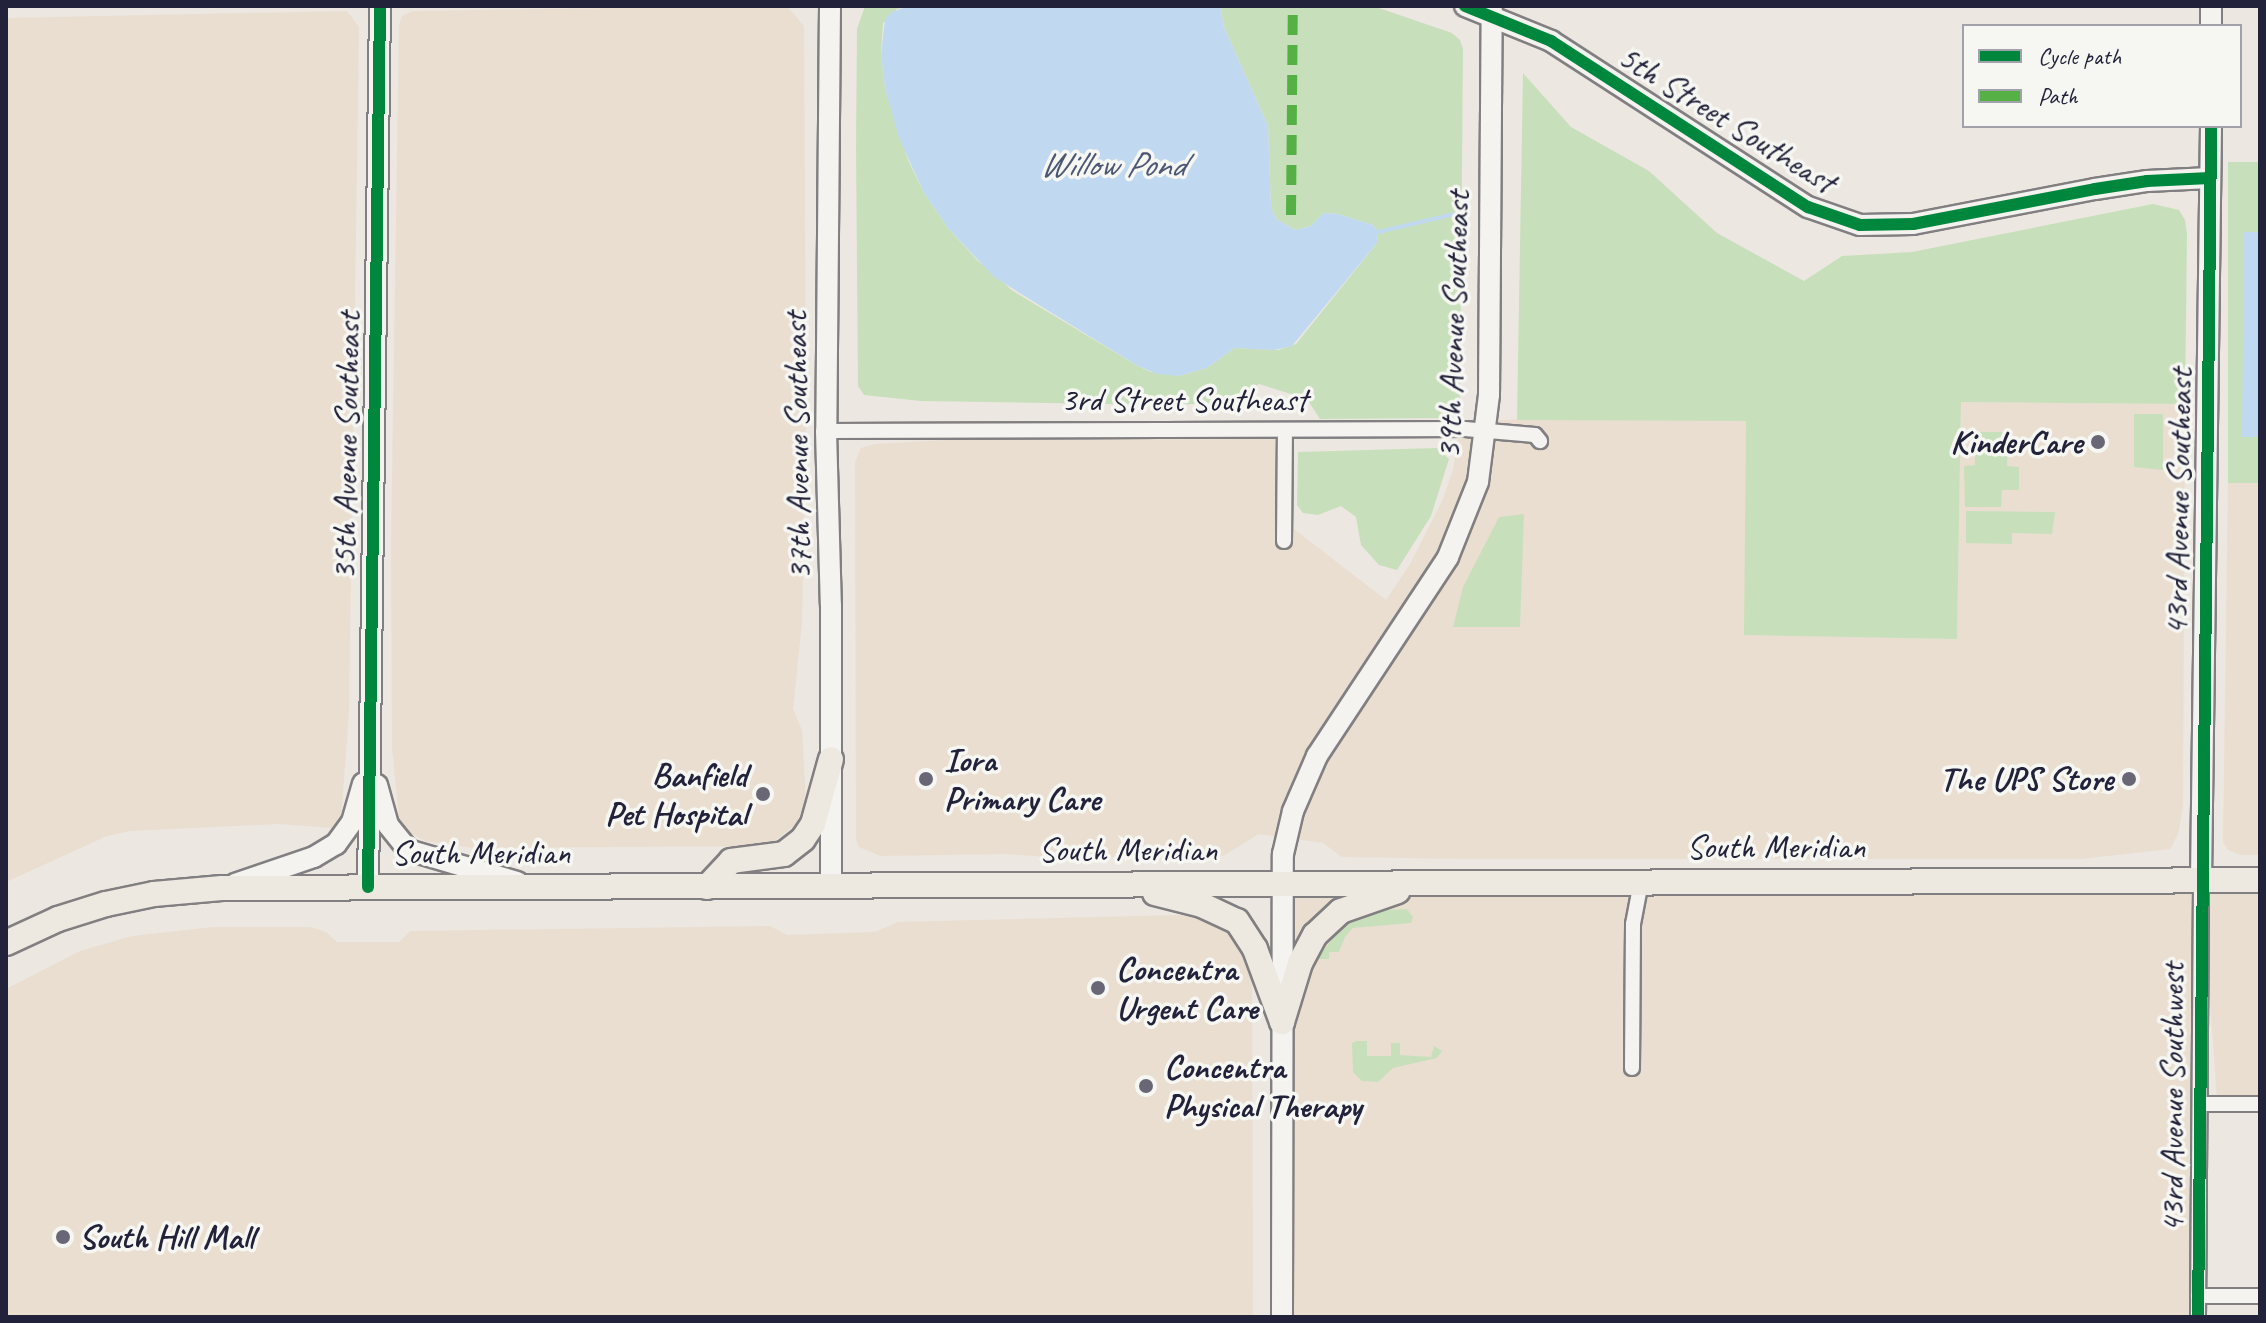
<!DOCTYPE html>
<html>
<head>
<meta charset="utf-8">
<style>
  body { margin:0 }
  #map { position:relative; width:2266px; height:1323px; overflow:hidden; background:#ece7e1; font-family:Caveat,sans-serif }
  div>[style] { position:absolute }
  .built>* { inset:0; background:#eaded1 }
  .green>* { inset:0; background:#c7e0bb }
  .water>* { inset:0; background:#c1d9f0 }
  .stream>* { height:4px; margin:-2px; padding:0 2px; transform-origin:2px; border-radius:2px; background:#c1d9f0 }
  .roads { filter:drop-shadow(2px 0 #817f81) drop-shadow(-2px 0 #817f81) drop-shadow(0 2px #817f81) drop-shadow(0 -2px #817f81) }
  .street>* { height:14px; margin:-7px; padding:0 7px; transform-origin:7px; border-radius:7px; background:#f4f3f0 }
  .secondary>* { height:20px; margin:-10px; padding:0 10px; transform-origin:10px; border-radius:10px; background:#f4f3f0 }
  .primary>* { height:24px; margin:-12px; padding:0 12px; transform-origin:12px; border-radius:12px; background:#ede9e1 }
  .quiet>* { height:10px; margin-top:-5px; transform-origin:0; background:repeating-linear-gradient(90deg,#55b146 0 20px,transparent 0 30px) }
  .cycleway>* { height:12px; margin:-6px; padding:0 6px; transform-origin:6px; border-radius:6px; background:#00873e }
  .dots>* { width:22px; height:22px; translate:-50% -50%; box-sizing:border-box; border:4px solid #f6f6f2; border-radius:50% }
  span { translate:-50% -50%; white-space:nowrap; text-align:center; line-height:1.15; -webkit-text-stroke:7px #f6f6f2; paint-order:stroke }
  .street-label { font-size:34px; color:#22223b }
  .poi-label { font-size:34px; color:#22223b; font-weight:700 }
  .right { translate:-100% -50%; text-align:right }
  .left { translate:0 -50%; text-align:left }
  .water-label { font-size:36px; color:#4c5773; font-style:italic }
  .frame { position:absolute; inset:0; border:8px solid #22223b; pointer-events:none }
  .legend { position:absolute; left:1962px; top:24px; width:280px; height:104px; box-sizing:border-box; background:#f6f6f2; border:2px solid #a1a1a9; margin:0; padding:10px 14px; list-style:none; font-size:24px; color:#22223b }
  .legend li { display:flex; align-items:center; gap:16px; height:40px }
  .legend b { width:40px; border:2px solid #a1a1a9 }
</style>
</head>
<body>
<div id="map">
  <div class="built">
    <div style="clip-path:polygon(755px 6px,787px 6px,804px 26px,806px 432px,802px 623px,793px 709px,802px 730px,806px 803px,795px 825px,768px 846px,473px 848px,425px 841px,411px 833px,399px 818px,392px 748px,391px 544px,399px 26px,402px 16px,413px 11px)"></div>
    <div style="clip-path:polygon(347px 11px,359px 27px,349px 712px,341px 820px,332px 828px,278px 824px,130px 831px,107px 836px,6px 882px,6px 18px)"></div>
    <div style="clip-path:polygon(1961px 402px,2185px 404px,2183px 807px,2178px 834px,2170px 849px,2081px 859px,1466px 859px,1342px 857px,1323px 843px,1259px 834px,1223px 856px,1062px 858px,1005px 854px,880px 856px,859px 847px,856px 840px,855px 462px,861px 448px,875px 444px,963px 439px,1292px 437px,1290px 520px,1294px 529px,1386px 600px,1410px 564px,1443px 499px,1453px 470px,1460px 422px,1548px 418px,1746px 421px,1745px 635px,1957px 639px)"></div>
    <div style="clip-path:polygon(2228px 483px,2260px 483px,2260px 855px,2240px 855px,2228px 850px,2223px 842px)"></div>
    <div style="clip-path:polygon(2260px 880px,2260px 1112px,2218px 1111px,2202px 898px,2198px 1317px,1282px 1317px,1281px 883px)"></div>
    <div style="clip-path:polygon(1179px 915px,1200px 917px,1219px 924px,1234px 936px,1252px 968px,1253px 1317px,6px 1317px,6px 989px,80px 951px,132px 936px,213px 927px,310px 927px,326px 932px,337px 942px,399px 942px,410px 931px,770px 926px,787px 935px,875px 932px,898px 922px)"></div>
  </div>
  <div class="green">
    <div style="clip-path:polygon(865px 6px,909px 6px,897px 9px,883px 23px,881px 54px,885px 88px,908px 160px,924px 193px,948px 228px,977px 260px,1013px 291px,1136px 365px,1151px 372px,1179px 376px,1207px 368px,1234px 348px,1278px 350px,1296px 344px,1377px 243px,1378px 232px,1373px 225px,1338px 214px,1323px 213px,1311px 226px,1296px 230px,1277px 220px,1271px 208px,1268px 126px,1224px 27px,1220px 6px,1373px 6px,1452px 33px,1460px 40px,1463px 49px,1460px 409px,1452px 418px,1320px 419px,1307px 399px,1259px 384px,1232px 402px,1173px 405px,921px 401px,864px 395px,858px 386px,856px 147px,857px 29px)"></div>
    <div style="clip-path:polygon(1523px 73px,1571px 127px,1649px 171px,1717px 233px,1804px 281px,1842px 256px,1912px 252px,2153px 204px,2179px 210px,2185px 220px,2187px 234px,2185px 404px,1961px 402px,1957px 639px,1744px 635px,1746px 421px,1517px 420px)"></div>
    <div style="clip-path:polygon(2228px 162px,2260px 162px,2260px 483px,2228px 483px)"></div>
    <div style="clip-path:polygon(2134px 414px,2163px 414px,2163px 470px,2134px 467px)"></div>
    <div style="clip-path:polygon(1975px 432px,2008px 432px,2007px 466px,2019px 467px,2019px 490px,2002px 490px,2001px 507px,1965px 507px,1964px 466px,1975px 465px)"></div>
    <div style="clip-path:polygon(1437px 448px,1449px 459px,1431px 516px,1397px 570px,1379px 565px,1361px 545px,1356px 517px,1341px 506px,1318px 515px,1303px 513px,1297px 505px,1298px 452px)"></div>
    <div style="clip-path:polygon(1966px 511px,2055px 512px,2052px 534px,2012px 533px,2012px 544px,1966px 543px)"></div>
    <div style="clip-path:polygon(1524px 514px,1520px 627px,1453px 627px,1463px 587px,1499px 517px)"></div>
    <div style="clip-path:polygon(1407px 909px,1413px 917px,1411px 923px,1353px 928px,1345px 937px,1339px 952px,1329px 952px,1329px 959px,1317px 959px,1338px 931px,1350px 922px,1386px 910px)"></div>
    <div style="clip-path:polygon(1356px 1041px,1367px 1041px,1367px 1056px,1391px 1056px,1391px 1043px,1400px 1043px,1400px 1055px,1431px 1057px,1434px 1046px,1442px 1051px,1437px 1058px,1393px 1068px,1378px 1082px,1362px 1081px,1353px 1072px,1352px 1043px)"></div>
  </div>
  <div class="water">
    <div style="clip-path:polygon(909px 6px,1220px 6px,1224px 27px,1268px 126px,1271px 208px,1277px 220px,1296px 230px,1311px 226px,1323px 213px,1338px 214px,1373px 225px,1378px 232px,1377px 243px,1292px 346px,1274px 350px,1234px 348px,1207px 368px,1179px 376px,1157px 374px,1136px 365px,994px 277px,948px 228px,924px 193px,899px 138px,885px 88px,881px 55px,885px 19px,892px 12px)"></div>
    <div style="clip-path:polygon(2244px 232px,2260px 232px,2260px 437px,2242px 437px)"></div>
  </div>
  <div class="stream">
    <div style="left:1378px;top:232px;width:83px;rotate:-13.2deg"></div>
  </div>
  <div class="roads">
    <div class="street">
      <div style="left:826px;top:431px;width:639px;rotate:-0.18deg"></div>
      <div style="left:1465px;top:429px;width:70px;rotate:4.9deg"></div>
      <div style="left:1535px;top:435px;width:8px;rotate:50deg"></div>
      <div style="left:1284px;top:541px;width:111px;rotate:-89.5deg"></div>
      <div style="left:1632px;top:1068px;width:144px;rotate:-89.6deg"></div>
      <div style="left:1633px;top:924px;width:43px;rotate:-79.2deg"></div>
      <div style="left:2200px;top:1104px;width:60px"></div>
      <div style="left:2198px;top:1296px;width:62px"></div>
      <div style="left:2198px;top:1317px;width:437px;rotate:-89.6deg"></div>
    </div>
    <div class="secondary">
      <div style="left:830px;top:6px;width:425px;rotate:90.5deg"></div>
      <div style="left:826px;top:431px;width:174px;rotate:88.4deg"></div>
      <div style="left:831px;top:605px;width:281px;rotate:90deg"></div>
      <div style="left:1465px;top:6px;width:93px;rotate:22.1deg"></div>
      <div style="left:1551px;top:41px;width:306px;rotate:32.9deg"></div>
      <div style="left:1808px;top:207px;width:55px;rotate:19.1deg"></div>
      <div style="left:1860px;top:225px;width:53px;rotate:-1.1deg"></div>
      <div style="left:1913px;top:224px;width:185px;rotate:-10.9deg"></div>
      <div style="left:2095px;top:189px;width:53px;rotate:-8.7deg"></div>
      <div style="left:2147px;top:181px;width:63px;rotate:-2.7deg"></div>
      <div style="left:2211px;top:26px;width:20px;rotate:-90deg"></div>
      <div style="left:377px;top:785px;width:41px;rotate:74.6deg"></div>
      <div style="left:388px;top:825px;width:32px;rotate:51deg"></div>
      <div style="left:408px;top:850px;width:114px;rotate:16.4deg"></div>
      <div style="left:2201px;top:880px;width:754px;rotate:-89.24deg"></div>
      <div style="left:235px;top:884px;width:83px;rotate:-18.9deg"></div>
      <div style="left:314px;top:857px;width:26px;rotate:-31deg"></div>
      <div style="left:336px;top:844px;width:27px;rotate:-54deg"></div>
      <div style="left:352px;top:822px;width:40px;rotate:-74deg"></div>
      <div style="left:368px;top:887px;width:881px;rotate:-89.22deg"></div>
      <div style="left:1282px;top:1317px;width:463px;rotate:-89.9deg"></div>
      <div style="left:1283px;top:854px;width:44px;rotate:-76.9deg"></div>
      <div style="left:1293px;top:811px;width:60px;rotate:-66.4deg"></div>
      <div style="left:1317px;top:756px;width:238px;rotate:-56.6deg"></div>
      <div style="left:1448px;top:557px;width:81px;rotate:-68.2deg"></div>
      <div style="left:1478px;top:482px;width:88px;rotate:-82.8deg"></div>
      <div style="left:1489px;top:395px;width:389px;rotate:-89.6deg"></div>
    </div>
    <div class="primary">
      <div style="left:707px;top:887px;width:35px;rotate:-47deg"></div>
      <div style="left:731px;top:861px;width:53px;rotate:-7.5deg"></div>
      <div style="left:784px;top:854px;width:24px;rotate:-38deg"></div>
      <div style="left:803px;top:839px;width:18px;rotate:-56deg"></div>
      <div style="left:813px;top:824px;width:67px;rotate:-74.5deg"></div>
      <div style="left:1155px;top:893px;width:49px;rotate:14.3deg"></div>
      <div style="left:1202px;top:905px;width:38px;rotate:25deg"></div>
      <div style="left:1237px;top:921px;width:33px;rotate:57deg"></div>
      <div style="left:1255px;top:949px;width:78px;rotate:69.7deg"></div>
      <div style="left:6px;top:943px;width:57px;rotate:-24.8deg"></div>
      <div style="left:58px;top:919px;width:50px;rotate:-17.4deg"></div>
      <div style="left:106px;top:904px;width:49px;rotate:-11.8deg"></div>
      <div style="left:154px;top:894px;width:68px;rotate:-5deg"></div>
      <div style="left:222px;top:888px;width:2038px;rotate:-0.22deg"></div>
      <div style="left:1282px;top:1022px;width:62px;rotate:-73deg"></div>
      <div style="left:1300px;top:963px;width:32px;rotate:-62deg"></div>
      <div style="left:1315px;top:935px;width:35px;rotate:-43deg"></div>
      <div style="left:1341px;top:911px;width:60px;rotate:-19.3deg"></div>
    </div>
  </div>
  <div class="quiet">
    <div style="left:1291px;top:215px;width:209px;rotate:-89.5deg"></div>
  </div>
  <div class="cycleway">
    <div style="left:1465px;top:6px;width:93px;rotate:22.1deg"></div>
    <div style="left:1551px;top:41px;width:306px;rotate:32.9deg"></div>
    <div style="left:1808px;top:207px;width:55px;rotate:19.1deg"></div>
    <div style="left:1860px;top:225px;width:53px;rotate:-1.1deg"></div>
    <div style="left:1913px;top:224px;width:185px;rotate:-10.9deg"></div>
    <div style="left:2095px;top:189px;width:53px;rotate:-8.7deg"></div>
    <div style="left:2147px;top:181px;width:63px;rotate:-2.7deg"></div>
    <div style="left:368px;top:887px;width:881px;rotate:-89.22deg"></div>
    <div style="left:2198px;top:1317px;width:1191px;rotate:-89.37deg"></div>
  </div>
  <div class="dots">
    <div style="left:2098px;top:442px;background:#696775"></div>
    <div style="left:926px;top:779px;background:#696775"></div>
    <div style="left:2129px;top:779px;background:#696775"></div>
    <div style="left:763px;top:794px;background:#696775"></div>
    <div style="left:1098px;top:988px;background:#696775"></div>
    <div style="left:1146px;top:1086px;background:#696775"></div>
    <div style="left:63px;top:1237px;background:#696775"></div>
  </div>
  <div class="street-label">
    <span style="left:1727px;top:119px;rotate:32deg">5th Street Southeast</span>
    <span style="left:1453px;top:325px;rotate:-88deg">39th Avenue Southeast</span>
    <span style="left:1184px;top:400px">3rd Street Southeast</span>
    <span style="left:346px;top:446px;rotate:-89deg">35th Avenue Southeast</span>
    <span style="left:797px;top:446px;rotate:-91deg">37th Avenue Southeast</span>
    <span style="left:2178px;top:502px;rotate:-89deg">43rd Avenue Southeast</span>
    <span style="left:1776px;top:847px">South Meridian</span>
    <span style="left:1128px;top:850px">South Meridian</span>
    <span style="left:481px;top:853px">South Meridian</span>
    <span style="left:2172px;top:1098px;rotate:-90deg">43rd Avenue Southwest</span>
  </div>
  <div class="poi-label">
    <span class="right" style="left:2082px;top:442px">KinderCare</span>
    <span class="left" style="left:944px;top:779px">Iora<br>Primary Care</span>
    <span class="right" style="left:747px;top:794px">Banfield<br>Pet Hospital</span>
    <span class="right" style="left:2113px;top:779px">The UPS Store</span>
    <span class="left" style="left:1116px;top:988px">Concentra<br>Urgent Care</span>
    <span class="left" style="left:1164px;top:1086px">Concentra<br>Physical Therapy</span>
    <span class="left" style="left:79px;top:1237px">South Hill Mall</span>
  </div>
  <div class="water-label">
    <span style="left:1112px;top:165px">Willow Pond</span>
  </div>
  <div class="frame"></div>
  <ul class="legend">
  <li><b style="height:10px;background:#00873e"></b>Cycle path</li>
  <li><b style="height:10px;background:#55b146"></b>Path</li>
  </ul>
</div>
</body>
</html>
